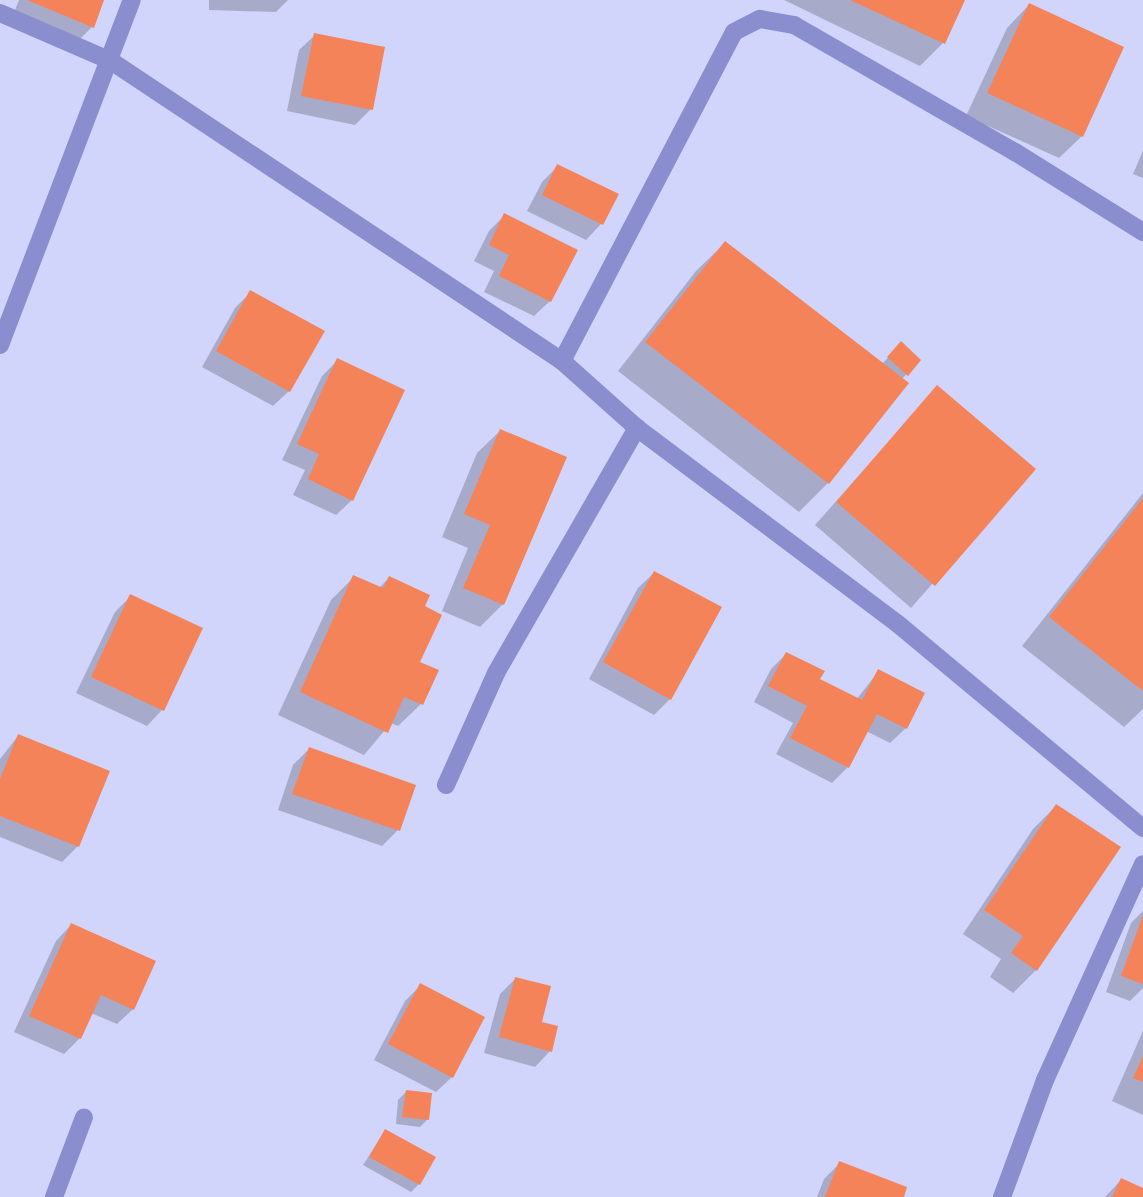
<!DOCTYPE html>
<html>
<head>
<meta charset="utf-8">
<style>
  body { margin:0 }
  #map { position:relative; width:1143px; height:1197px; overflow:hidden; background:#d1d5fc; font-family:Lora,serif }
  div>[style] { position:absolute }
  .shadow>* { inset:0; background:#0003 }
  .building>* { inset:0; background:#f58359 }
  .minor>* { height:18px; margin:-9px; padding:0 9px; transform-origin:9px; border-radius:9px; background:#8a8ece }
  span { translate:-50% -50%; white-space:nowrap; text-align:center; line-height:1.15; -webkit-text-stroke:6px #f9f9f9; paint-order:stroke }
</style>
</head>
<body>
<div id="map">
  <div class="shadow">
    <div style="clip-path:polygon(19px 0,103px 0,92px 27px,76px 43px,12px 18px)"></div>
    <div style="clip-path:polygon(209px 0,288px 0,276px 12px,209px 10px)"></div>
    <div style="clip-path:polygon(784px 0,963px 0,943px 43px,920px 66px)"></div>
    <div style="clip-path:polygon(1029px 5px,1082px 136px,1059px 158px,966px 116px,1007px 28px)"></div>
    <div style="clip-path:polygon(315px 35px,371px 109px,355px 125px,287px 111px,299px 50px)"></div>
    <div style="clip-path:polygon(1143px 151px,1143px 178px,1133px 174px)"></div>
    <div style="clip-path:polygon(558px 166px,601px 224px,586px 240px,527px 211px,542px 182px)"></div>
    <div style="clip-path:polygon(505px 215px,550px 301px,534px 316px,484px 292px,494px 271px,474px 261px,489px 231px)"></div>
    <div style="clip-path:polygon(725px 243px,882px 364px,901px 344px,919px 361px,901px 380px,906px 383px,828px 483px,799px 512px,618px 371px,696px 271px)"></div>
    <div style="clip-path:polygon(251px 292px,289px 391px,273px 406px,202px 367px,235px 308px)"></div>
    <div style="clip-path:polygon(337px 361px,352px 500px,336px 515px,293px 495px,305px 470px,282px 460px,322px 376px)"></div>
    <div style="clip-path:polygon(937px 388px,1033px 469px,911px 608px,815px 525px)"></div>
    <div style="clip-path:polygon(500px 431px,503px 604px,480px 627px,442px 611px,468px 548px,442px 537px,477px 453px)"></div>
    <div style="clip-path:polygon(1143px 493px,1143px 709px,1124px 727px,1022px 646px)"></div>
    <div style="clip-path:polygon(654px 573px,670px 699px,654px 715px,589px 679px,638px 588px)"></div>
    <div style="clip-path:polygon(354px 577px,379px 588px,389px 578px,422px 607px,418px 663px,421px 704px,398px 726px,391px 723px,364px 755px,278px 715px,331px 600px)"></div>
    <div style="clip-path:polygon(131px 596px,162px 710px,147px 726px,76px 693px,115px 612px)"></div>
    <div style="clip-path:polygon(786px 654px,818px 680px,856px 700px,878px 672px,906px 728px,890px 743px,866px 731px,848px 767px,832px 783px,776px 754px,793px 723px,754px 702px,771px 669px)"></div>
    <div style="clip-path:polygon(18px 736px,78px 846px,62px 862px,0 837px,0 759px)"></div>
    <div style="clip-path:polygon(309px 749px,398px 830px,382px 846px,278px 810px,293px 765px)"></div>
    <div style="clip-path:polygon(1056px 806px,1036px 970px,1013px 993px,990px 977px,1001px 959px,963px 934px,1033px 829px)"></div>
    <div style="clip-path:polygon(1143px 911px,1143px 988px,1130px 1001px,1106px 992px,1131px 923px)"></div>
    <div style="clip-path:polygon(71px 925px,133px 1009px,117px 1024px,91px 1013px,80px 1038px,64px 1054px,14px 1032px,56px 941px)"></div>
    <div style="clip-path:polygon(515px 979px,550px 1051px,535px 1067px,484px 1053px,500px 994px)"></div>
    <div style="clip-path:polygon(421px 985px,452px 1077px,436px 1092px,374px 1060px,405px 1001px)"></div>
    <div style="clip-path:polygon(1143px 1031px,1143px 1115px,1112px 1101px)"></div>
    <div style="clip-path:polygon(406px 1092px,428px 1119px,420px 1127px,396px 1124px,398px 1100px)"></div>
    <div style="clip-path:polygon(385px 1131px,419px 1184px,411px 1192px,363px 1165px)"></div>
    <div style="clip-path:polygon(840px 1163px,902px 1197px,817px 1197px,824px 1179px)"></div>
    <div style="clip-path:polygon(1121px 1180px,1143px 1190px,1143px 1197px,1105px 1197px)"></div>
  </div>
  <div class="building">
    <div style="clip-path:polygon(27px 0,104px 0,94px 28px)"></div>
    <div style="clip-path:polygon(850px 0,965px 0,945px 44px)"></div>
    <div style="clip-path:polygon(1029px 3px,1124px 47px,1083px 137px,987px 93px)"></div>
    <div style="clip-path:polygon(314px 33px,385px 47px,373px 110px,301px 96px)"></div>
    <div style="clip-path:polygon(557px 164px,619px 194px,603px 225px,542px 195px)"></div>
    <div style="clip-path:polygon(504px 213px,578px 250px,551px 302px,499px 276px,509px 255px,489px 245px)"></div>
    <div style="clip-path:polygon(725px 241px,909px 383px,829px 484px,645px 342px)"></div>
    <div style="clip-path:polygon(250px 290px,325px 331px,290px 392px,216px 351px)"></div>
    <div style="clip-path:polygon(901px 341px,921px 360px,908px 376px,887px 357px)"></div>
    <div style="clip-path:polygon(337px 358px,405px 390px,353px 501px,308px 479px,319px 454px,297px 444px)"></div>
    <div style="clip-path:polygon(937px 385px,1036px 469px,935px 586px,836px 502px)"></div>
    <div style="clip-path:polygon(500px 429px,567px 457px,504px 605px,463px 588px,490px 525px,464px 514px)"></div>
    <div style="clip-path:polygon(1143px 498px,1143px 691px,1049px 617px)"></div>
    <div style="clip-path:polygon(654px 571px,722px 607px,671px 700px,603px 662px)"></div>
    <div style="clip-path:polygon(353px 575px,383px 588px,389px 576px,430px 595px,425px 606px,442px 615px,420px 662px,439px 670px,423px 705px,404px 697px,388px 733px,300px 692px)"></div>
    <div style="clip-path:polygon(130px 594px,203px 628px,164px 711px,91px 677px)"></div>
    <div style="clip-path:polygon(786px 652px,825px 671px,820px 679px,862px 700px,878px 669px,925px 693px,907px 729px,877px 714px,849px 768px,790px 738px,807px 706px,768px 686px)"></div>
    <div style="clip-path:polygon(18px 734px,110px 771px,79px 847px,0 816px,0 779px)"></div>
    <div style="clip-path:polygon(309px 747px,416px 785px,400px 831px,292px 794px)"></div>
    <div style="clip-path:polygon(1056px 804px,1121px 847px,1037px 971px,1011px 953px,1023px 936px,984px 910px)"></div>
    <div style="clip-path:polygon(1143px 915px,1143px 984px,1121px 976px)"></div>
    <div style="clip-path:polygon(71px 923px,156px 961px,134px 1010px,101px 995px,81px 1039px,29px 1016px)"></div>
    <div style="clip-path:polygon(515px 977px,551px 986px,542px 1022px,558px 1026px,552px 1052px,499px 1037px)"></div>
    <div style="clip-path:polygon(420px 983px,485px 1017px,453px 1078px,388px 1044px)"></div>
    <div style="clip-path:polygon(1143px 1056px,1143px 1082px,1133px 1078px)"></div>
    <div style="clip-path:polygon(406px 1090px,432px 1093px,429px 1120px,402px 1117px)"></div>
    <div style="clip-path:polygon(385px 1129px,436px 1157px,420px 1185px,369px 1157px)"></div>
    <div style="clip-path:polygon(839px 1161px,907px 1187px,904px 1197px,825px 1197px)"></div>
    <div style="clip-path:polygon(1121px 1178px,1143px 1188px,1143px 1197px,1112px 1197px)"></div>
  </div>
  <div class="minor">
    <div style="left:0;top:13px;width:121px;rotate:23.4deg"></div>
    <div style="left:111px;top:61px;width:542px;rotate:33.63deg"></div>
    <div style="left:562px;top:361px;width:101px;rotate:41.8deg"></div>
    <div style="left:637px;top:428px;width:326px;rotate:36.9deg"></div>
    <div style="left:898px;top:624px;width:319px;rotate:39.8deg"></div>
    <div style="left:0;top:345px;width:369px;rotate:-69.1deg"></div>
    <div style="left:562px;top:361px;width:371px;rotate:-62.4deg"></div>
    <div style="left:734px;top:32px;width:29px;rotate:-27deg"></div>
    <div style="left:760px;top:19px;width:35px;rotate:10deg"></div>
    <div style="left:794px;top:25px;width:255px;rotate:29.9deg"></div>
    <div style="left:1015px;top:152px;width:151px;rotate:32deg"></div>
    <div style="left:446px;top:785px;width:123px;rotate:-65.9deg"></div>
    <div style="left:496px;top:673px;width:283px;rotate:-60.1deg"></div>
    <div style="left:54px;top:1197px;width:85px;rotate:-69.4deg"></div>
    <div style="left:1002px;top:1197px;width:125px;rotate:-69.8deg"></div>
    <div style="left:1045px;top:1080px;width:237px;rotate:-65.6deg"></div>
  </div>
</div>
</body>
</html>
